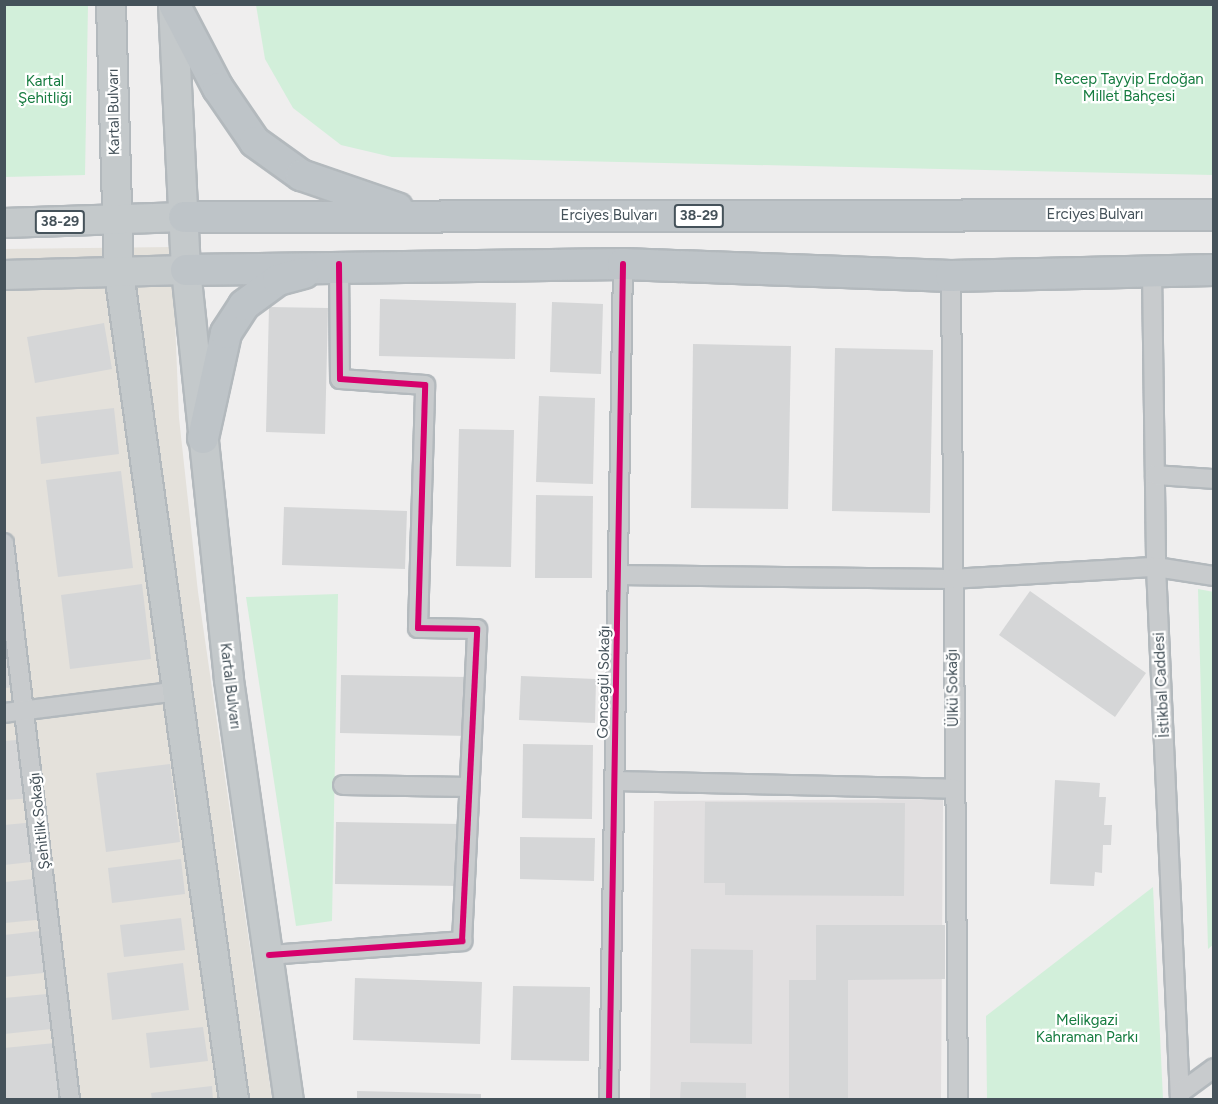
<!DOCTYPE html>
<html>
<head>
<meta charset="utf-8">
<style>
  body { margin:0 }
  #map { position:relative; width:1218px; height:1104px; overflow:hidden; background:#efeeee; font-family:Figtree,sans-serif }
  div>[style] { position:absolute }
  .commercial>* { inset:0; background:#e4e1db }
  .education>* { inset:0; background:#e1dfe0 }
  .green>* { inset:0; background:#d2efda }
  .building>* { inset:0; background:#d5d6d7 }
  .roads { filter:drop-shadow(2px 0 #b3b9bd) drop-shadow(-2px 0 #b3b9bd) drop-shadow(0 2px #b3b9bd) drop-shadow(0 -2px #b3b9bd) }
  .minor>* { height:18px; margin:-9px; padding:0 9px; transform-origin:9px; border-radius:9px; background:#c8cbcd }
  .primary>* { height:28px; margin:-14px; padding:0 14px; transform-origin:14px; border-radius:14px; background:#c4c9cb }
  .trunk>* { height:30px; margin:-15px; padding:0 15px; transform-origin:15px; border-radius:15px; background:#bec4c8 }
  .cycleway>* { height:6px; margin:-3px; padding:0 3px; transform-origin:3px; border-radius:3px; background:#d6006c }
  span { translate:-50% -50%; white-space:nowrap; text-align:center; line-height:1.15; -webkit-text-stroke:4.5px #fff; paint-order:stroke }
  .shield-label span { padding:2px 4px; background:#fff; border:2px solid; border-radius:4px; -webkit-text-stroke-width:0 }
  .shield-label { font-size:14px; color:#45525a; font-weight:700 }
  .park-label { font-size:15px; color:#167c40 }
  .street-label { font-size:15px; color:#45525a }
  .frame { position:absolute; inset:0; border:6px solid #45525a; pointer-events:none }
</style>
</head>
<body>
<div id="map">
  <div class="commercial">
    <div style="clip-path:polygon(172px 247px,179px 418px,198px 592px,272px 1099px,5px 1099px,4px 249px)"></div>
  </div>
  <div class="education">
    <div style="clip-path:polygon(943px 799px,941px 1099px,650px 1100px,654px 801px)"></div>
  </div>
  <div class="green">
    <div style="clip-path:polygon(4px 5px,88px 5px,85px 175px,5px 177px)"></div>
    <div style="clip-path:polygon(256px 5px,1213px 5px,1213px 175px,392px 157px,341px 145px,293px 108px,265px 59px)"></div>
    <div style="clip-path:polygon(1198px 589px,1214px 592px,1214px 944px,1208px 949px)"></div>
    <div style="clip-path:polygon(338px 594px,332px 921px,296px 926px,246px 597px)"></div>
    <div style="clip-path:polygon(1153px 887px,1163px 1099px,987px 1099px,986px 1016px)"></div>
  </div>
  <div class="building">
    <div style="clip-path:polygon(380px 299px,516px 303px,515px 359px,379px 356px)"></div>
    <div style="clip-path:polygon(552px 302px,603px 304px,601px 374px,550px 372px)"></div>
    <div style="clip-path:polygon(269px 307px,328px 308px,325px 434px,266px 432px)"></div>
    <div style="clip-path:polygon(104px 323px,112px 369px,35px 383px,27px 337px)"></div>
    <div style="clip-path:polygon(693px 344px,791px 346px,788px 509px,691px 508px)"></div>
    <div style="clip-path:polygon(835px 348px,933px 350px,930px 513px,832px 511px)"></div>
    <div style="clip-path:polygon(539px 396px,595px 398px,593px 484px,536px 482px)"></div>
    <div style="clip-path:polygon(114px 408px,119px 454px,41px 464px,36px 417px)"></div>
    <div style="clip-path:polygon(459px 429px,514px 430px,511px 567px,456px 566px)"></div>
    <div style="clip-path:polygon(121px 471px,133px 568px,58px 577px,46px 480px)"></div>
    <div style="clip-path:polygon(536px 495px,593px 496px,592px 578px,535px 578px)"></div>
    <div style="clip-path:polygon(284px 507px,407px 511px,405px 569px,282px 565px)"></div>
    <div style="clip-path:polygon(142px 584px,151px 659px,70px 669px,61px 595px)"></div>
    <div style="clip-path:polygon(1030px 591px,1146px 673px,1115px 717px,999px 635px)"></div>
    <div style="clip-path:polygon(10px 639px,16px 687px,4px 688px,4px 640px)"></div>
    <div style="clip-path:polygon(341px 675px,468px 677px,467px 736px,340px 733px)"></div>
    <div style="clip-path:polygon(521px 676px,596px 679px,595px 723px,519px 720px)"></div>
    <div style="clip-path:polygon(29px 739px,33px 798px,4px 800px,4px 741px)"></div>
    <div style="clip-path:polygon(523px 744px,593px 745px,592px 819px,522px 818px)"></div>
    <div style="clip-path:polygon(170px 764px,180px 842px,106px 852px,96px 773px)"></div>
    <div style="clip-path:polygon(1055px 780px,1100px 783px,1099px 797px,1106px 797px,1104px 825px,1112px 825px,1111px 845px,1103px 845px,1102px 873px,1095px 872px,1094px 886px,1050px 884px)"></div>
    <div style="clip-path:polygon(705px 802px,905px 803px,904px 896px,725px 895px,725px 883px,704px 883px)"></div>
    <div style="clip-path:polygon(36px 822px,40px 861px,4px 865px,4px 825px)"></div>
    <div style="clip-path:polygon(336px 822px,461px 824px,460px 886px,335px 884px)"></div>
    <div style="clip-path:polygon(520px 837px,595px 838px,594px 881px,520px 879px)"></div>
    <div style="clip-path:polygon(181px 859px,185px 894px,112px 903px,108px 868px)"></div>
    <div style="clip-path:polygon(42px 878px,46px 919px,5px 923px,5px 882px)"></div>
    <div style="clip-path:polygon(181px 918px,185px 950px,124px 957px,120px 925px)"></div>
    <div style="clip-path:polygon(816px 925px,945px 925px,945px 979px,848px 980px,848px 1100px,789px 1100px,789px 980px,816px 980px)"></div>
    <div style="clip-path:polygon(49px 930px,53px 972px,4px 977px,4px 935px)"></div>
    <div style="clip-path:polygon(691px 949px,753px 950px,752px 1044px,690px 1043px)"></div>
    <div style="clip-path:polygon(183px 963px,189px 1010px,112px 1020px,107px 973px)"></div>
    <div style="clip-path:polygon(355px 978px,482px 982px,480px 1044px,353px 1040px)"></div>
    <div style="clip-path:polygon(513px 986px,590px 987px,589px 1061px,511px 1060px)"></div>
    <div style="clip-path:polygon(58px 993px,61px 1028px,4px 1034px,4px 998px)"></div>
    <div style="clip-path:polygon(203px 1027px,208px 1061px,150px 1068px,146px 1033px)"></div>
    <div style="clip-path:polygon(55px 1043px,61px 1100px,4px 1100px,4px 1048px)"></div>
    <div style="clip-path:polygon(681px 1082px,746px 1083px,746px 1100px,680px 1100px)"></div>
    <div style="clip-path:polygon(212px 1086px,213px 1100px,152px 1100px,151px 1093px)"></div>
    <div style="clip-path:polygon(357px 1091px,481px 1094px,481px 1100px,357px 1100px)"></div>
  </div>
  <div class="roads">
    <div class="minor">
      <div style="left:1152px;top:271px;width:296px;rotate:89.2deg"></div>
      <div style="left:1156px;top:567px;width:534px;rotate:87.42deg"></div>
      <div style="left:951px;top:276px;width:824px;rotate:89.51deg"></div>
      <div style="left:1155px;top:475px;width:59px;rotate:3.9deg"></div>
      <div style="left:4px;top:543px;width:561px;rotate:83.24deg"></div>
      <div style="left:618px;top:575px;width:333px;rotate:0.7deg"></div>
      <div style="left:951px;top:579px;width:205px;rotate:-3.4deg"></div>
      <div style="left:1156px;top:567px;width:59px;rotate:8.8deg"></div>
      <div style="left:4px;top:713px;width:174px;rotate:-7.2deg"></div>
      <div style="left:615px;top:781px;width:340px;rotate:1.3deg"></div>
      <div style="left:343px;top:785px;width:126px;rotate:0.9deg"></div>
      <div style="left:269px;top:955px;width:194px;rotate:-4.1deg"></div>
      <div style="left:462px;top:941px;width:312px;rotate:-87.2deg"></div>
      <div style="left:477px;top:629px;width:59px;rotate:-179deg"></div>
      <div style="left:418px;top:628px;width:243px;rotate:-88.3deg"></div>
      <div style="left:425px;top:385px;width:85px;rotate:-176deg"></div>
      <div style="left:340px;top:379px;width:115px;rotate:-90.5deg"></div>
      <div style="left:1180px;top:1093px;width:42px;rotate:-36.3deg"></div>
      <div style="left:609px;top:1100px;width:836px;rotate:-89.04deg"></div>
    </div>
    <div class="primary">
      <div style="left:111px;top:4px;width:269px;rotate:88.3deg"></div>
      <div style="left:119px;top:273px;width:835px;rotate:82.08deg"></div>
      <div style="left:173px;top:4px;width:266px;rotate:87.2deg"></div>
      <div style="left:186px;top:270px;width:412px;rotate:84deg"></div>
      <div style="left:229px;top:680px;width:424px;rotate:81.9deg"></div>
      <div style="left:4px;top:223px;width:180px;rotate:-1.9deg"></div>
      <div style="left:4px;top:275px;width:182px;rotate:-1.6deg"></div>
    </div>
    <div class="trunk">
      <div style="left:174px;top:4px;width:95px;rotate:62.4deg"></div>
      <div style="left:218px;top:88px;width:65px;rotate:55.6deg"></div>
      <div style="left:255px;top:142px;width:57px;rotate:35.7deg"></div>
      <div style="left:301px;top:175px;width:102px;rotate:19deg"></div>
      <div style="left:184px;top:217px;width:1030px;rotate:-0.11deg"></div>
      <div style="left:186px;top:270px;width:437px;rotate:-0.8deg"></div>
      <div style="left:623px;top:264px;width:328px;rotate:2.1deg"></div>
      <div style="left:951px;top:276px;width:263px;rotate:-1.3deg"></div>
      <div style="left:203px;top:438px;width:107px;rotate:-77.6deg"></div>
      <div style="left:226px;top:333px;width:33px;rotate:-57deg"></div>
      <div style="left:244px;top:305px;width:42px;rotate:-36.3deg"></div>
      <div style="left:278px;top:280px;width:27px;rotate:-15deg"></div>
    </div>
  </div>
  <div class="cycleway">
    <div style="left:269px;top:955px;width:194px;rotate:-4.1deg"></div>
    <div style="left:462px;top:941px;width:312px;rotate:-87.2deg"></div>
    <div style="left:477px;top:629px;width:59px;rotate:-179deg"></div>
    <div style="left:418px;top:628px;width:243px;rotate:-88.3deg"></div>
    <div style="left:425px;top:385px;width:85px;rotate:-176deg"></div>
    <div style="left:340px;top:379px;width:115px;rotate:-90.5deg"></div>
    <div style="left:609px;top:1100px;width:836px;rotate:-89.04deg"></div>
  </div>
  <div class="shield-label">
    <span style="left:699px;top:216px">38-29</span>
    <span style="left:60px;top:222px">38-29</span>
  </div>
  <div class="park-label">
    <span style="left:1129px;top:88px">Recep Tayyip Erdoğan<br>Millet Bahçesi</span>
    <span style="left:45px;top:90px">Kartal<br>Şehitliği</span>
    <span style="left:1087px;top:1029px">Melikgazi<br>Kahraman Parkı</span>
  </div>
  <div class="street-label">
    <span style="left:114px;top:112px;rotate:-91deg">Kartal Bulvarı</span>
    <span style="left:1095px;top:215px">Erciyes Bulvarı</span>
    <span style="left:609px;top:216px">Erciyes Bulvarı</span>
    <span style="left:604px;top:682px;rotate:-89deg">Goncagül Sokağı</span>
    <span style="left:1162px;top:685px;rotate:-93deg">İstikbal Caddesi</span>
    <span style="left:230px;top:686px;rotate:83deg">Kartal Bulvarı</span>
    <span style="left:953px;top:688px;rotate:-91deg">Ülkü Sokağı</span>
    <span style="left:40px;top:821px;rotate:-96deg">Şehitlik Sokağı</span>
  </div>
  <div class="frame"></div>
</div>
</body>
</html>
